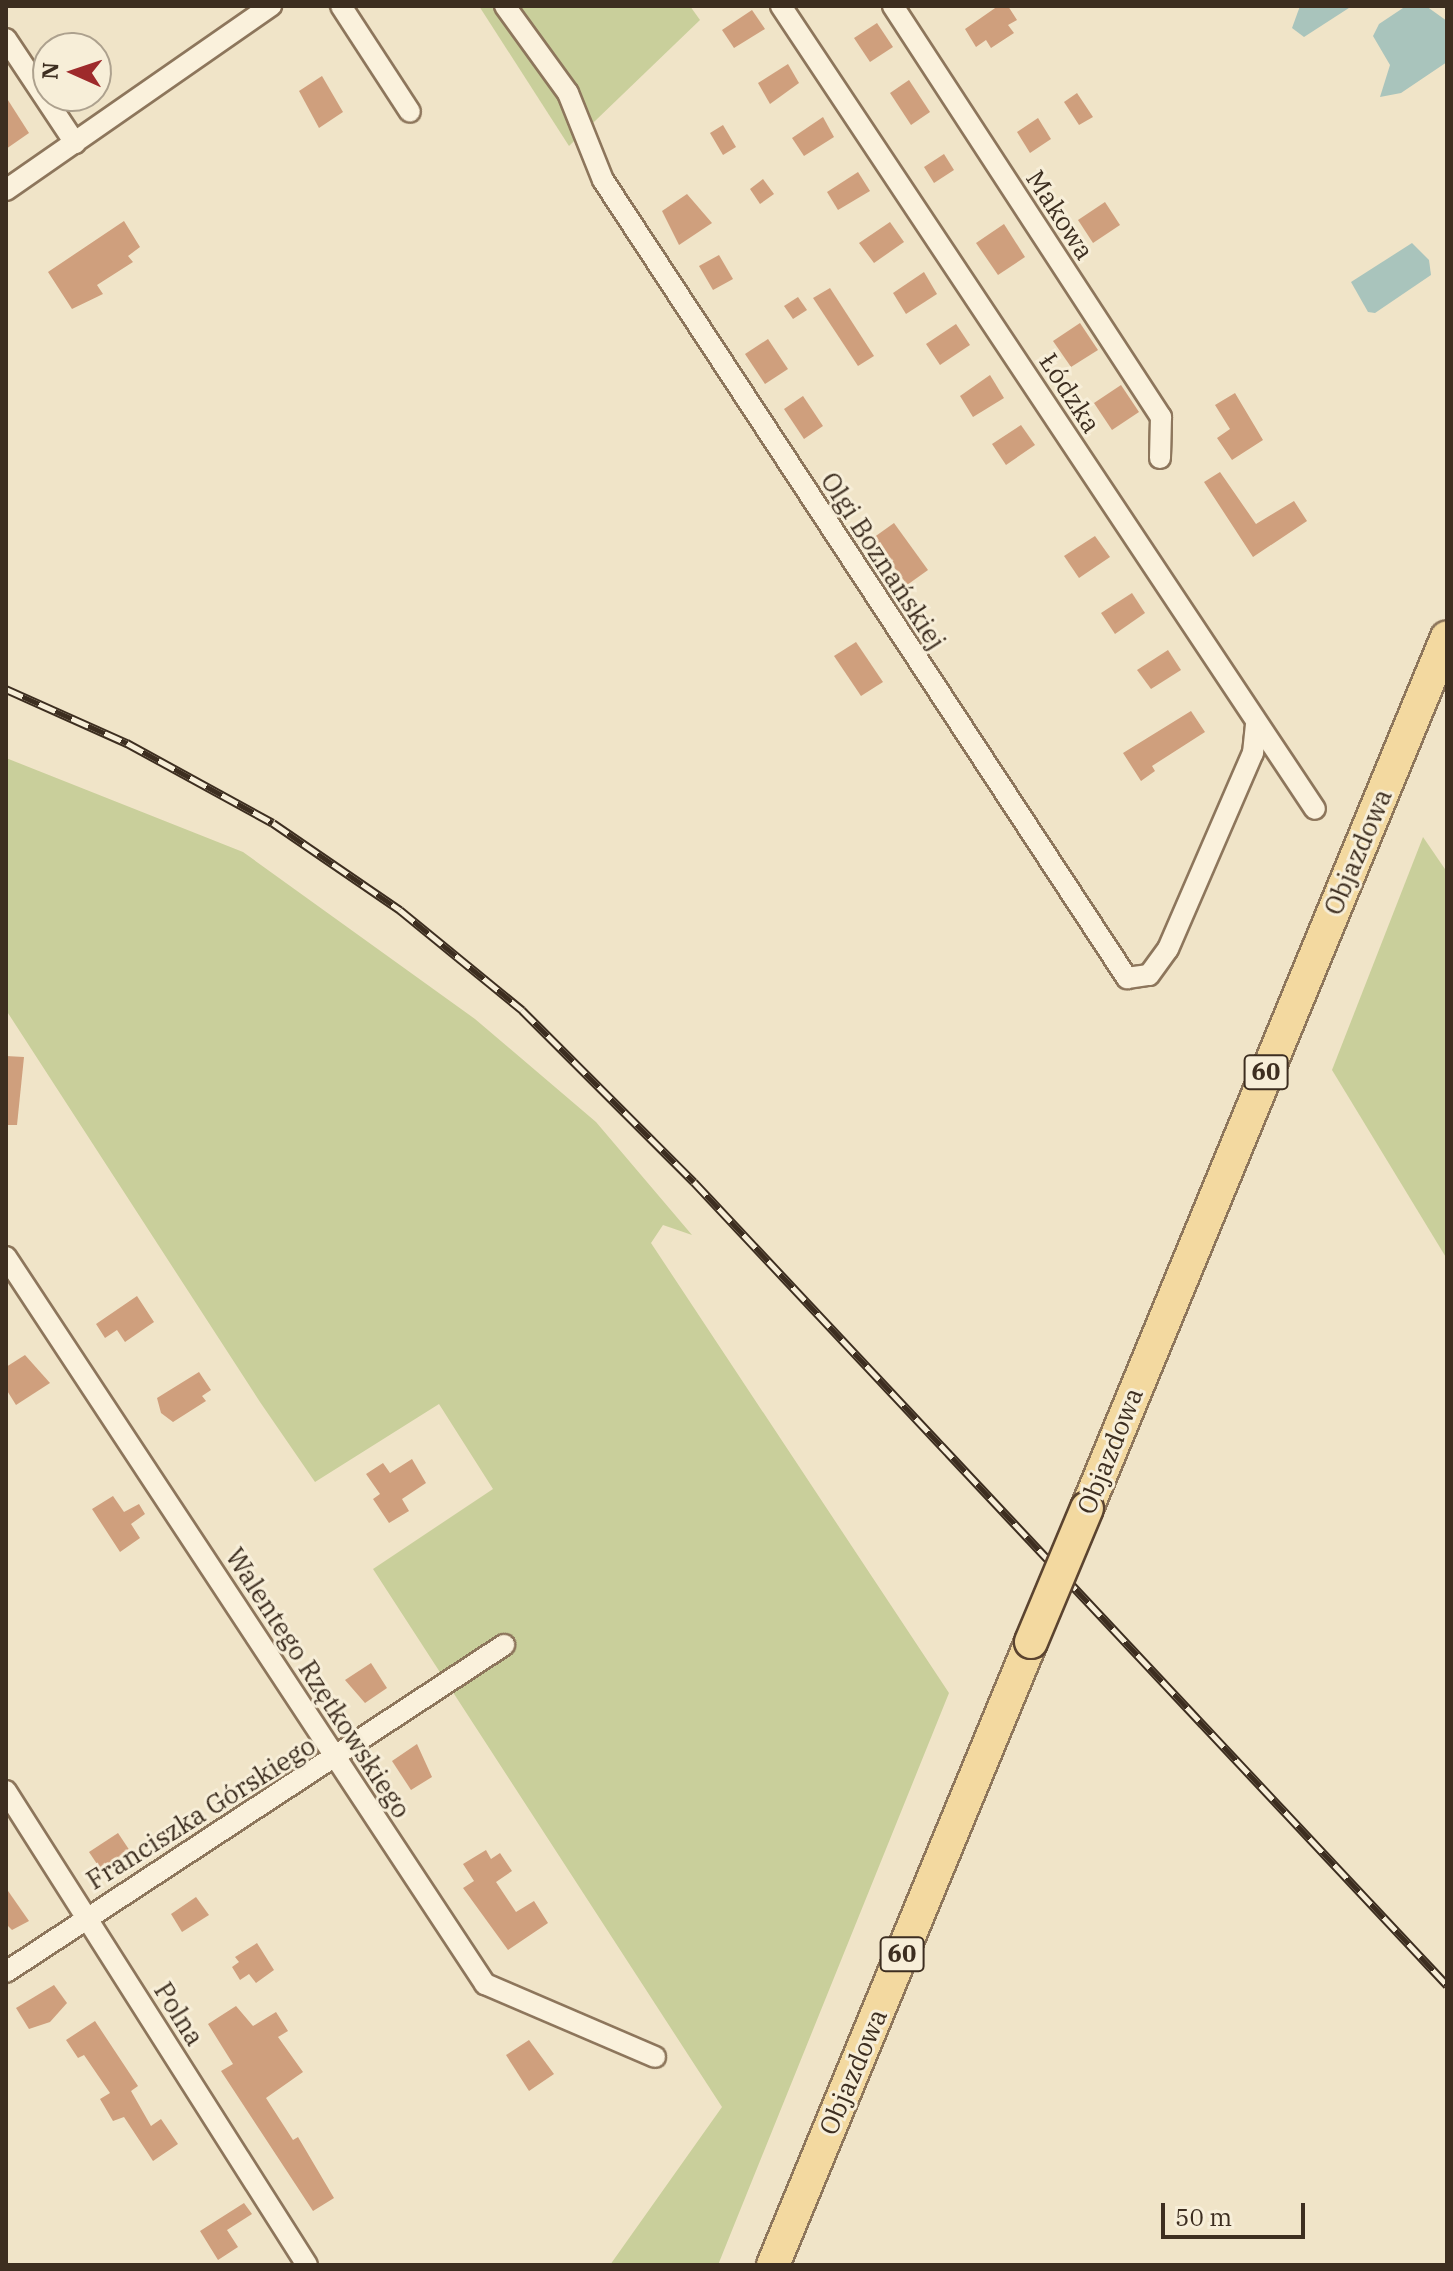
<!DOCTYPE html>
<html>
<head>
<meta charset="utf-8">
<style>
  body { margin:0 }
  #map { position:relative; width:1453px; height:2271px; overflow:hidden; background:#f0e4c8; font-family:"IBM Plex Serif",serif }
  div>[style] { position:absolute }
  .green>* { inset:0; background:#c9cf9b }
  .water>* { inset:0; background:#a9c4bc }
  .building>* { inset:0; background:#cf9f7d }
  .roads { filter:drop-shadow(2px 0 #8d765c) drop-shadow(-2px 0 #8d765c) drop-shadow(0 2px #8d765c) drop-shadow(0 -2px #8d765c) }
  .street>* { height:20px; margin:-10px; padding:0 10px; transform-origin:10px; border-radius:10px; background:#faf1dc }
  .primary>* { height:32px; margin:-16px; padding:0 16px; transform-origin:16px; border-radius:16px; background:#f3d9a0 }
  .rail>* { height:9px; margin-top:-4.5px; transform-origin:0; background:repeating-linear-gradient(90deg,#f7eed8 0 18px,#3d2e20 0 36px); box-sizing:border-box; border-block:2px solid #3d2e20 }
  .bridges { filter:drop-shadow(2px 0 #5b4430) drop-shadow(-2px 0 #5b4430) drop-shadow(0 2px #5b4430) drop-shadow(0 -2px #5b4430) }
  .primary-bridge>* { height:32px; margin:-16px; padding:0 16px; transform-origin:16px; border-radius:16px; background:#f3d9a0 }
  span { translate:-50% -50%; white-space:nowrap; text-align:center; line-height:1.15; -webkit-text-stroke:6px #f7eed8; paint-order:stroke }
  .shield-label span { padding:2px 6px; background:#f7eed8; border:2px solid; border-radius:6px; -webkit-text-stroke-width:0 }
  .shield-label { font-size:24px; color:#3d2e20; font-weight:700 }
  .street-label { font-size:26px; color:#3d2e20 }
  .frame { position:absolute; inset:0; border:8px solid #3d2e20; pointer-events:none }
  .north { position:absolute; left:32px; top:32px; width:80px; height:80px; box-sizing:border-box; background:#f7eed8; border:2px solid #ada18e; border-radius:50%; rotate:273deg; font-size:22px; font-weight:700; line-height:32px; text-align:center; color:#3d2e20 }
  .north::after { content:''; display:block; margin:auto; width:28px; height:36px; background:#9e2a2b; clip-path:polygon(50% 0,100% 100%,50% 72%,0 100%) }
  .scale { position:absolute; left:1161px; top:2203px; width:144px; height:36px; box-sizing:border-box; border:4px solid #3d2e20; border-top:0; padding-left:10px; font-size:24px; line-height:28px; white-space:nowrap; color:#3d2e20; -webkit-text-stroke:6px #f7eed8; paint-order:stroke }
</style>
</head>
<body>
<div id="map">
  <div class="green">
    <div style="clip-path:polygon(479px 6px,690px 6px,700px 20px,569px 146px)"></div>
    <div style="clip-path:polygon(6px 758px,243px 852px,475px 1019px,596px 1122px,692px 1235px,663px 1225px,651px 1243px,949px 1693px,718px 2265px,610px 2265px,722px 2107px,373px 1569px,493px 1489px,439px 1404px,315px 1482px,260px 1402px,6px 1010px)"></div>
    <div style="clip-path:polygon(1423px 837px,1447px 872px,1447px 1259px,1332px 1070px)"></div>
  </div>
  <div class="water">
    <div style="clip-path:polygon(1300px 6px,1352px 6px,1304px 37px,1292px 28px)"></div>
    <div style="clip-path:polygon(1406px 6px,1426px 6px,1447px 21px,1447px 62px,1401px 93px,1380px 97px,1390px 65px,1373px 36px,1379px 24px)"></div>
    <div style="clip-path:polygon(1412px 243px,1429px 260px,1431px 275px,1375px 313px,1368px 312px,1351px 282px)"></div>
  </div>
  <div class="building">
    <div style="clip-path:polygon(998px 6px,1008px 6px,1017px 20px,1008px 25px,1014px 33px,991px 48px,986px 40px,976px 47px,965px 29px)"></div>
    <div style="clip-path:polygon(752px 10px,765px 29px,734px 48px,722px 30px)"></div>
    <div style="clip-path:polygon(877px 23px,893px 47px,870px 62px,854px 38px)"></div>
    <div style="clip-path:polygon(788px 64px,799px 83px,770px 104px,758px 83px)"></div>
    <div style="clip-path:polygon(322px 76px,343px 112px,319px 128px,299px 91px)"></div>
    <div style="clip-path:polygon(909px 80px,930px 112px,911px 125px,890px 93px)"></div>
    <div style="clip-path:polygon(1077px 93px,1093px 117px,1079px 125px,1064px 102px)"></div>
    <div style="clip-path:polygon(6px 97px,29px 133px,6px 149px)"></div>
    <div style="clip-path:polygon(823px 117px,834px 137px,804px 156px,792px 138px)"></div>
    <div style="clip-path:polygon(1038px 118px,1051px 139px,1030px 153px,1017px 132px)"></div>
    <div style="clip-path:polygon(723px 125px,736px 147px,723px 155px,710px 133px)"></div>
    <div style="clip-path:polygon(944px 154px,954px 170px,934px 183px,924px 167px)"></div>
    <div style="clip-path:polygon(858px 172px,870px 191px,838px 210px,827px 192px)"></div>
    <div style="clip-path:polygon(763px 179px,774px 194px,760px 204px,750px 189px)"></div>
    <div style="clip-path:polygon(687px 194px,712px 223px,679px 245px,662px 211px)"></div>
    <div style="clip-path:polygon(1105px 202px,1120px 225px,1093px 243px,1078px 220px)"></div>
    <div style="clip-path:polygon(124px 221px,140px 247px,128px 256px,133px 262px,97px 285px,103px 294px,72px 309px,48px 272px)"></div>
    <div style="clip-path:polygon(890px 222px,904px 242px,874px 263px,859px 243px)"></div>
    <div style="clip-path:polygon(1004px 224px,1025px 257px,998px 275px,976px 243px)"></div>
    <div style="clip-path:polygon(719px 255px,733px 279px,713px 290px,699px 266px)"></div>
    <div style="clip-path:polygon(924px 272px,937px 294px,906px 314px,893px 293px)"></div>
    <div style="clip-path:polygon(830px 288px,874px 356px,858px 366px,813px 298px)"></div>
    <div style="clip-path:polygon(798px 297px,807px 310px,793px 319px,784px 306px)"></div>
    <div style="clip-path:polygon(1080px 323px,1098px 350px,1071px 367px,1053px 341px)"></div>
    <div style="clip-path:polygon(956px 324px,970px 345px,940px 365px,926px 344px)"></div>
    <div style="clip-path:polygon(768px 339px,788px 369px,765px 384px,745px 354px)"></div>
    <div style="clip-path:polygon(990px 375px,1004px 398px,973px 417px,960px 396px)"></div>
    <div style="clip-path:polygon(1121px 385px,1139px 412px,1112px 430px,1094px 403px)"></div>
    <div style="clip-path:polygon(1235px 393px,1263px 440px,1232px 460px,1217px 438px,1230px 429px,1215px 405px)"></div>
    <div style="clip-path:polygon(803px 396px,823px 426px,804px 439px,784px 409px)"></div>
    <div style="clip-path:polygon(1021px 425px,1035px 445px,1006px 465px,992px 444px)"></div>
    <div style="clip-path:polygon(1220px 472px,1256px 524px,1294px 501px,1307px 521px,1253px 557px,1204px 482px)"></div>
    <div style="clip-path:polygon(894px 523px,928px 570px,907px 585px,873px 538px)"></div>
    <div style="clip-path:polygon(1095px 536px,1110px 557px,1079px 578px,1064px 556px)"></div>
    <div style="clip-path:polygon(1132px 593px,1145px 613px,1115px 634px,1101px 613px)"></div>
    <div style="clip-path:polygon(856px 642px,883px 682px,861px 696px,834px 656px)"></div>
    <div style="clip-path:polygon(1168px 650px,1181px 670px,1151px 689px,1137px 670px)"></div>
    <div style="clip-path:polygon(1191px 711px,1205px 732px,1152px 766px,1155px 771px,1141px 781px,1123px 753px)"></div>
    <div style="clip-path:polygon(6px 1056px,24px 1057px,17px 1125px,6px 1125px)"></div>
    <div style="clip-path:polygon(137px 1296px,154px 1322px,125px 1342px,117px 1330px,105px 1338px,96px 1324px)"></div>
    <div style="clip-path:polygon(25px 1355px,50px 1383px,16px 1405px,6px 1389px,6px 1367px)"></div>
    <div style="clip-path:polygon(199px 1372px,211px 1390px,202px 1396px,206px 1401px,173px 1422px,161px 1413px,157px 1398px)"></div>
    <div style="clip-path:polygon(412px 1459px,426px 1483px,402px 1499px,409px 1511px,389px 1523px,373px 1499px,380px 1494px,366px 1474px,383px 1463px,390px 1473px)"></div>
    <div style="clip-path:polygon(113px 1496px,124px 1512px,139px 1504px,145px 1514px,131px 1524px,140px 1538px,120px 1552px,92px 1509px)"></div>
    <div style="clip-path:polygon(371px 1663px,387px 1688px,365px 1703px,345px 1680px)"></div>
    <div style="clip-path:polygon(417px 1744px,432px 1777px,411px 1790px,392px 1761px)"></div>
    <div style="clip-path:polygon(118px 1833px,130px 1851px,101px 1870px,89px 1852px)"></div>
    <div style="clip-path:polygon(486px 1850px,491px 1859px,500px 1853px,512px 1871px,496px 1882px,516px 1912px,534px 1901px,548px 1923px,508px 1950px,463px 1888px,474px 1881px,463px 1864px)"></div>
    <div style="clip-path:polygon(6px 1888px,29px 1921px,12px 1930px,6px 1924px)"></div>
    <div style="clip-path:polygon(196px 1897px,209px 1915px,182px 1932px,171px 1914px)"></div>
    <div style="clip-path:polygon(257px 1943px,274px 1970px,256px 1983px,249px 1974px,240px 1980px,232px 1967px,239px 1962px,235px 1957px)"></div>
    <div style="clip-path:polygon(54px 1985px,67px 2003px,50px 2022px,29px 2029px,16px 2008px)"></div>
    <div style="clip-path:polygon(236px 2006px,253px 2026px,276px 2012px,288px 2031px,278px 2037px,303px 2072px,266px 2098px,293px 2140px,298px 2137px,334px 2198px,313px 2211px,221px 2071px,233px 2064px,208px 2024px)"></div>
    <div style="clip-path:polygon(95px 2021px,138px 2086px,131px 2091px,151px 2126px,161px 2119px,178px 2144px,153px 2161px,124px 2117px,113px 2121px,100px 2099px,110px 2093px,84px 2055px,78px 2058px,66px 2040px)"></div>
    <div style="clip-path:polygon(529px 2040px,554px 2074px,529px 2091px,506px 2055px)"></div>
    <div style="clip-path:polygon(244px 2203px,252px 2214px,227px 2230px,238px 2247px,218px 2260px,200px 2231px)"></div>
  </div>
  <div class="roads">
    <div class="street">
      <div style="left:341px;top:6px;width:126px;rotate:56.9deg"></div>
      <div style="left:505px;top:6px;width:107px;rotate:54.1deg"></div>
      <div style="left:568px;top:93px;width:94px;rotate:68.1deg"></div>
      <div style="left:603px;top:180px;width:955px;rotate:56.71deg"></div>
      <div style="left:1127px;top:978px;width:22px;rotate:-8deg"></div>
      <div style="left:1149px;top:975px;width:32px;rotate:-54deg"></div>
      <div style="left:1168px;top:949px;width:214px;rotate:-66.6deg"></div>
      <div style="left:1253px;top:753px;width:29px;rotate:-84deg"></div>
      <div style="left:781px;top:6px;width:964px;rotate:56.38deg"></div>
      <div style="left:893px;top:6px;width:491px;rotate:56.9deg"></div>
      <div style="left:1161px;top:417px;width:41px;rotate:91.4deg"></div>
      <div style="left:6px;top:39px;width:125px;rotate:56.4deg"></div>
      <div style="left:6px;top:190px;width:323px;rotate:-34.8deg"></div>
      <div style="left:6px;top:1257px;width:871px;rotate:56.62deg"></div>
      <div style="left:485px;top:1984px;width:185px;rotate:23.2deg"></div>
      <div style="left:6px;top:1791px;width:561px;rotate:57.58deg"></div>
      <div style="left:6px;top:1972px;width:596px;rotate:-33.29deg"></div>
    </div>
    <div class="primary">
      <div style="left:1087px;top:1508px;width:942px;rotate:-67.54deg"></div>
      <div style="left:773px;top:2265px;width:674px;rotate:-67.5deg"></div>
    </div>
  </div>
  <div class="rail">
    <div style="left:6px;top:689px;width:133px;rotate:24.1deg"></div>
    <div style="left:127px;top:743px;width:166px;rotate:28.7deg"></div>
    <div style="left:273px;top:823px;width:154px;rotate:34.4deg"></div>
    <div style="left:400px;top:910px;width:158px;rotate:39.3deg"></div>
    <div style="left:522px;top:1010px;width:243px;rotate:45deg"></div>
    <div style="left:694px;top:1182px;width:1101px;rotate:46.84deg"></div>
  </div>
  <div class="bridges">
    <div class="primary-bridge">
      <div style="left:1031px;top:1642px;width:145px;rotate:-67.3deg"></div>
    </div>
  </div>
  <div class="shield-label">
    <span style="left:1266px;top:1072px">60</span>
    <span style="left:902px;top:1954px">60</span>
  </div>
  <div class="street-label">
    <span style="left:1060px;top:215px;rotate:57deg">Makowa</span>
    <span style="left:1070px;top:393px;rotate:57deg">Łódzka</span>
    <span style="left:883px;top:561px;rotate:57deg">Olgi Boznańskiej</span>
    <span style="left:1358px;top:852px;rotate:-67deg">Objazdowa</span>
    <span style="left:1110px;top:1451px;rotate:-68deg">Objazdowa</span>
    <span style="left:318px;top:1683px;rotate:57deg">Walentego Rzętkowskiego</span>
    <span style="left:201px;top:1813px;rotate:-32deg">Franciszka Górskiego</span>
    <span style="left:179px;top:2014px;rotate:58deg">Polna</span>
    <span style="left:853px;top:2072px;rotate:-67deg">Objazdowa</span>
  </div>
  <div class="frame"></div>
  <div class="north">N</div>
  <div class="scale">50 m</div>
</div>
</body>
</html>
